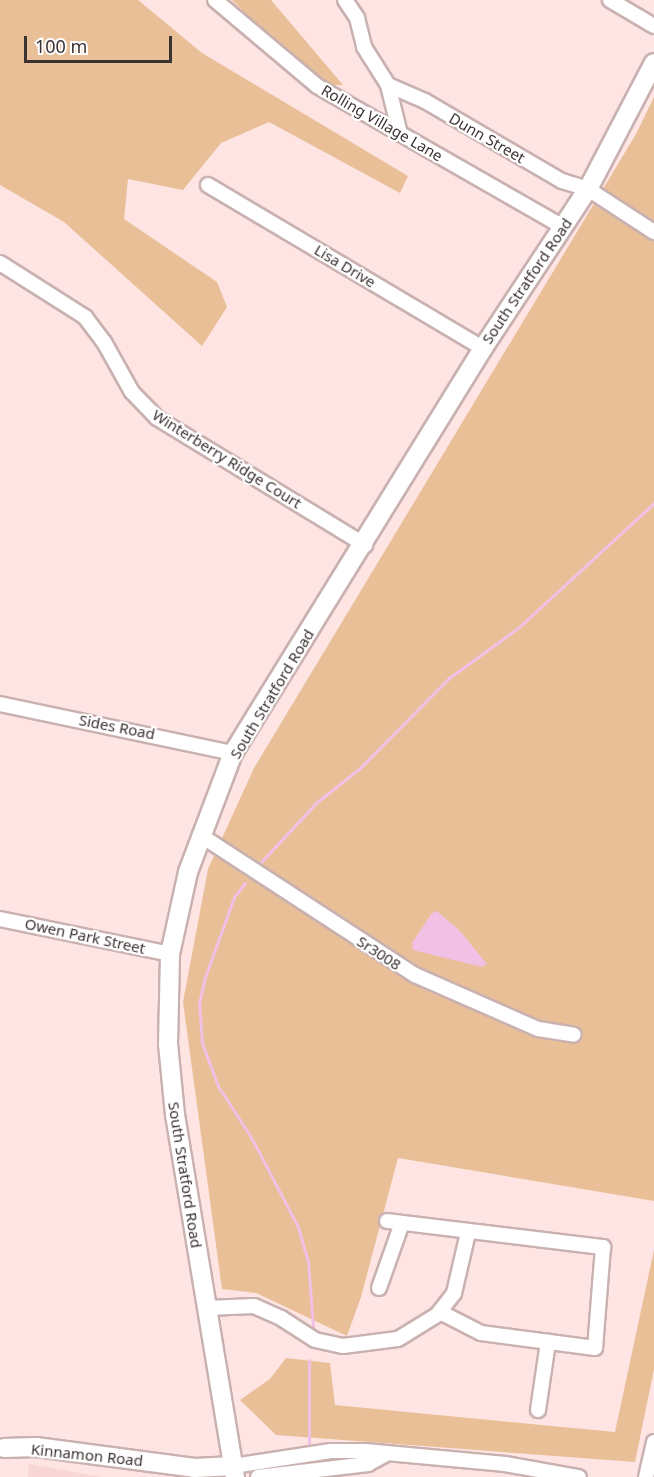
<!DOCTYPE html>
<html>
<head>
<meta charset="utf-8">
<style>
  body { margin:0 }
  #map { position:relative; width:654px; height:1477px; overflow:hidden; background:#fee4e3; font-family:"Noto Sans",sans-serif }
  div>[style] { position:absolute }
  .built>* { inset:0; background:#f8d6d5 }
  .green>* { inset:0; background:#e9bf98 }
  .water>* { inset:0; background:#f1c1e5 }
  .stream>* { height:3px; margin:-1.5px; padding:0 1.5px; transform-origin:1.5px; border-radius:1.5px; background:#f1c1e5 }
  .roads { filter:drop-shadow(2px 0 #c9b1b0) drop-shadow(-2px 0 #c9b1b0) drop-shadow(0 2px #c9b1b0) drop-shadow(0 -2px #c9b1b0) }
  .minor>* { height:14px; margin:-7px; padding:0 7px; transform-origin:7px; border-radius:7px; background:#fff }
  .major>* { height:18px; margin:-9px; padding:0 9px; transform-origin:9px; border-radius:9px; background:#fff }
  span { translate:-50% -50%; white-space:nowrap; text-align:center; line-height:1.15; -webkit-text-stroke:4.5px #fff; paint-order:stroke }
  .street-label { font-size:15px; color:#3c3232 }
  .scale { position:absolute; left:24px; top:36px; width:148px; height:27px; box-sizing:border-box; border:3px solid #3c3232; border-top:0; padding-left:8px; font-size:18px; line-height:21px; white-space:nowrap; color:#3c3232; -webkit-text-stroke:4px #fff; paint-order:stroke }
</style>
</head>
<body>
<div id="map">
  <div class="built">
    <div style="clip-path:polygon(29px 1464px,102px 1477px,28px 1477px)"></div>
  </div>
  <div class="green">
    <div style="clip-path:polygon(0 0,138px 0,202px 53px,408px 176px,400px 193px,269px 122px,221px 143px,183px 190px,128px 179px,124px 219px,217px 282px,227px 307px,202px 346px,64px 222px,0 185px)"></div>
    <div style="clip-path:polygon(232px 0,271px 0,343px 85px,332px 85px,289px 57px)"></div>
    <div style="clip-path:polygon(654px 97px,654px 1201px,398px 1158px,361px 1297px,347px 1336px,256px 1293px,222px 1289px,183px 1002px,208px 869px,254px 768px,636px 134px)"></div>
    <div style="clip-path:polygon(654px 1250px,654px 1369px,635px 1462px,276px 1435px,240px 1400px,270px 1379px,286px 1358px,330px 1363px,335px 1405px,615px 1432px)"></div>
  </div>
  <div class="water">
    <div style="clip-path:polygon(437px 911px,460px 931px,487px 964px,482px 967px,413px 950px,412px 943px,432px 913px)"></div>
  </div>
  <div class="stream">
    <div style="left:260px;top:863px;width:83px;rotate:-46.9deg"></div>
    <div style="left:317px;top:802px;width:53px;rotate:-38.2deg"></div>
    <div style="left:359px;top:769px;width:128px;rotate:-45.3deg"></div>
    <div style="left:449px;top:678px;width:85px;rotate:-35.9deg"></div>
    <div style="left:518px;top:628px;width:185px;rotate:-42.6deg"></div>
    <div style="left:245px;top:883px;width:18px;rotate:128deg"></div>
    <div style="left:234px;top:897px;width:85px;rotate:109.9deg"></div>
    <div style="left:205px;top:977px;width:26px;rotate:103deg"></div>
    <div style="left:199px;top:1002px;width:41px;rotate:85.8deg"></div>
    <div style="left:202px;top:1043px;width:46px;rotate:69.6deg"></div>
    <div style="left:218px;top:1086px;width:61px;rotate:57.1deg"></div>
    <div style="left:251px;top:1137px;width:102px;rotate:62.4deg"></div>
    <div style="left:298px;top:1227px;width:35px;rotate:74deg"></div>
    <div style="left:308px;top:1261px;width:67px;rotate:85.7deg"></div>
    <div style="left:309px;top:1444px;width:84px;rotate:-90deg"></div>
  </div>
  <div class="roads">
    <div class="minor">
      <div style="left:215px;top:0;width:133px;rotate:40.1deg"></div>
      <div style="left:317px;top:86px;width:284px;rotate:29.8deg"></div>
      <div style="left:345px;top:0;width:22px;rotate:56deg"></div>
      <div style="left:357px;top:18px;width:30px;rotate:76deg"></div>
      <div style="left:364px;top:47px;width:45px;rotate:57.7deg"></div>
      <div style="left:388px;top:85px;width:50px;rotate:76.2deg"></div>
      <div style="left:610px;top:0;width:51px;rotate:30.6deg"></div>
      <div style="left:388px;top:85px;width:40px;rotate:23.4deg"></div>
      <div style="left:425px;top:101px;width:159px;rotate:30.3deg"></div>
      <div style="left:562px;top:181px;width:27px;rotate:17deg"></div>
      <div style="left:588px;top:189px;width:79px;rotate:33.1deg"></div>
      <div style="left:208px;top:185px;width:320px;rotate:30.7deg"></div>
      <div style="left:0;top:263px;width:101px;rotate:32.4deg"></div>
      <div style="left:85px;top:317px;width:31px;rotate:53deg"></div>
      <div style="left:104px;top:342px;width:57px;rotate:60.8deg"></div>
      <div style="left:132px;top:392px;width:36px;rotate:46deg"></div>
      <div style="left:157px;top:418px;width:244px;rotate:31.4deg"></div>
      <div style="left:0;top:704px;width:238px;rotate:11.9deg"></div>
      <div style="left:200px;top:835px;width:257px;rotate:33.1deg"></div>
      <div style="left:415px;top:975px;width:134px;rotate:23.7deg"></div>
      <div style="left:538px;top:1029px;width:36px;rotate:9deg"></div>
      <div style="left:0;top:919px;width:174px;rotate:11.6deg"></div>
      <div style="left:387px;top:1221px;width:218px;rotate:6.9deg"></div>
      <div style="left:603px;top:1247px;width:101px;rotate:94.5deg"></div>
      <div style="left:595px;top:1348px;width:115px;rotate:-172.5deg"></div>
      <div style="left:481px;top:1333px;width:46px;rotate:-152.9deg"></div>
      <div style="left:379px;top:1288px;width:69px;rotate:-70.5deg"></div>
      <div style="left:207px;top:1308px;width:47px;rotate:-2.4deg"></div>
      <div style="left:254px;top:1306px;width:30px;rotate:24deg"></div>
      <div style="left:281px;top:1318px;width:40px;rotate:32.9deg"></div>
      <div style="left:315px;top:1340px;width:29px;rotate:12deg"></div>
      <div style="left:343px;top:1346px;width:55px;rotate:-7.3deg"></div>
      <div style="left:398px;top:1339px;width:46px;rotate:-31.6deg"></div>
      <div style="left:437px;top:1315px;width:28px;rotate:-52deg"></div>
      <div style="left:454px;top:1293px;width:62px;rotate:-76.9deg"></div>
      <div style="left:538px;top:1410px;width:69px;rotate:-81.6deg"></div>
      <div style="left:233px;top:1466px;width:99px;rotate:-8.7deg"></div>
      <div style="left:331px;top:1451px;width:34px"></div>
      <div style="left:365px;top:1451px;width:141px;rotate:5.3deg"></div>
      <div style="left:505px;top:1464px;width:75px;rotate:10deg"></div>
      <div style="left:258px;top:1477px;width:111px;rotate:-6.7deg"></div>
      <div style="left:368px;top:1464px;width:18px;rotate:-29deg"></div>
      <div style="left:646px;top:1477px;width:36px;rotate:-77deg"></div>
    </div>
    <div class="major">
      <div style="left:4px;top:1448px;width:32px;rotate:-2deg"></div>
      <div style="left:36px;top:1447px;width:160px;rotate:7.5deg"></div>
      <div style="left:195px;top:1468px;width:38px;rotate:-3deg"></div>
      <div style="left:235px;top:1477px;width:367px;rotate:-99.4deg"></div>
      <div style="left:175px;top:1115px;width:71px;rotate:-95.6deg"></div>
      <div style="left:168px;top:1044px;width:90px;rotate:-88.7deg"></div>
      <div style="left:170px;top:954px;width:84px;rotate:-77.6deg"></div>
      <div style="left:188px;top:872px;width:127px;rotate:-69.3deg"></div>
      <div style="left:233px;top:753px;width:476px;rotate:-58.3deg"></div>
      <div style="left:483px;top:348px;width:191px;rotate:-56.6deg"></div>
      <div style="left:588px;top:189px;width:142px;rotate:-62.4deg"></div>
    </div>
  </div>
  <div class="street-label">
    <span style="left:382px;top:123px;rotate:30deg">Rolling Village Lane</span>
    <span style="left:487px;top:138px;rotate:30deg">Dunn Street</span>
    <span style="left:345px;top:266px;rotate:31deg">Lisa Drive</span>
    <span style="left:527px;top:281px;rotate:-56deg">South Stratford Road</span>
    <span style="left:227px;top:459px;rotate:32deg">Winterberry Ridge Court</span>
    <span style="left:272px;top:694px;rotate:-59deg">South Stratford Road</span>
    <span style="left:117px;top:727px;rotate:11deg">Sides Road</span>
    <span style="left:85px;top:936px;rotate:12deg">Owen Park Street</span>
    <span style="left:379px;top:953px;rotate:33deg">Sr3008</span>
    <span style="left:185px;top:1175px;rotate:81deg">South Stratford Road</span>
    <span style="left:87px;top:1455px;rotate:6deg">Kinnamon Road</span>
  </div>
  <div class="scale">100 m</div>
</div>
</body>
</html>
